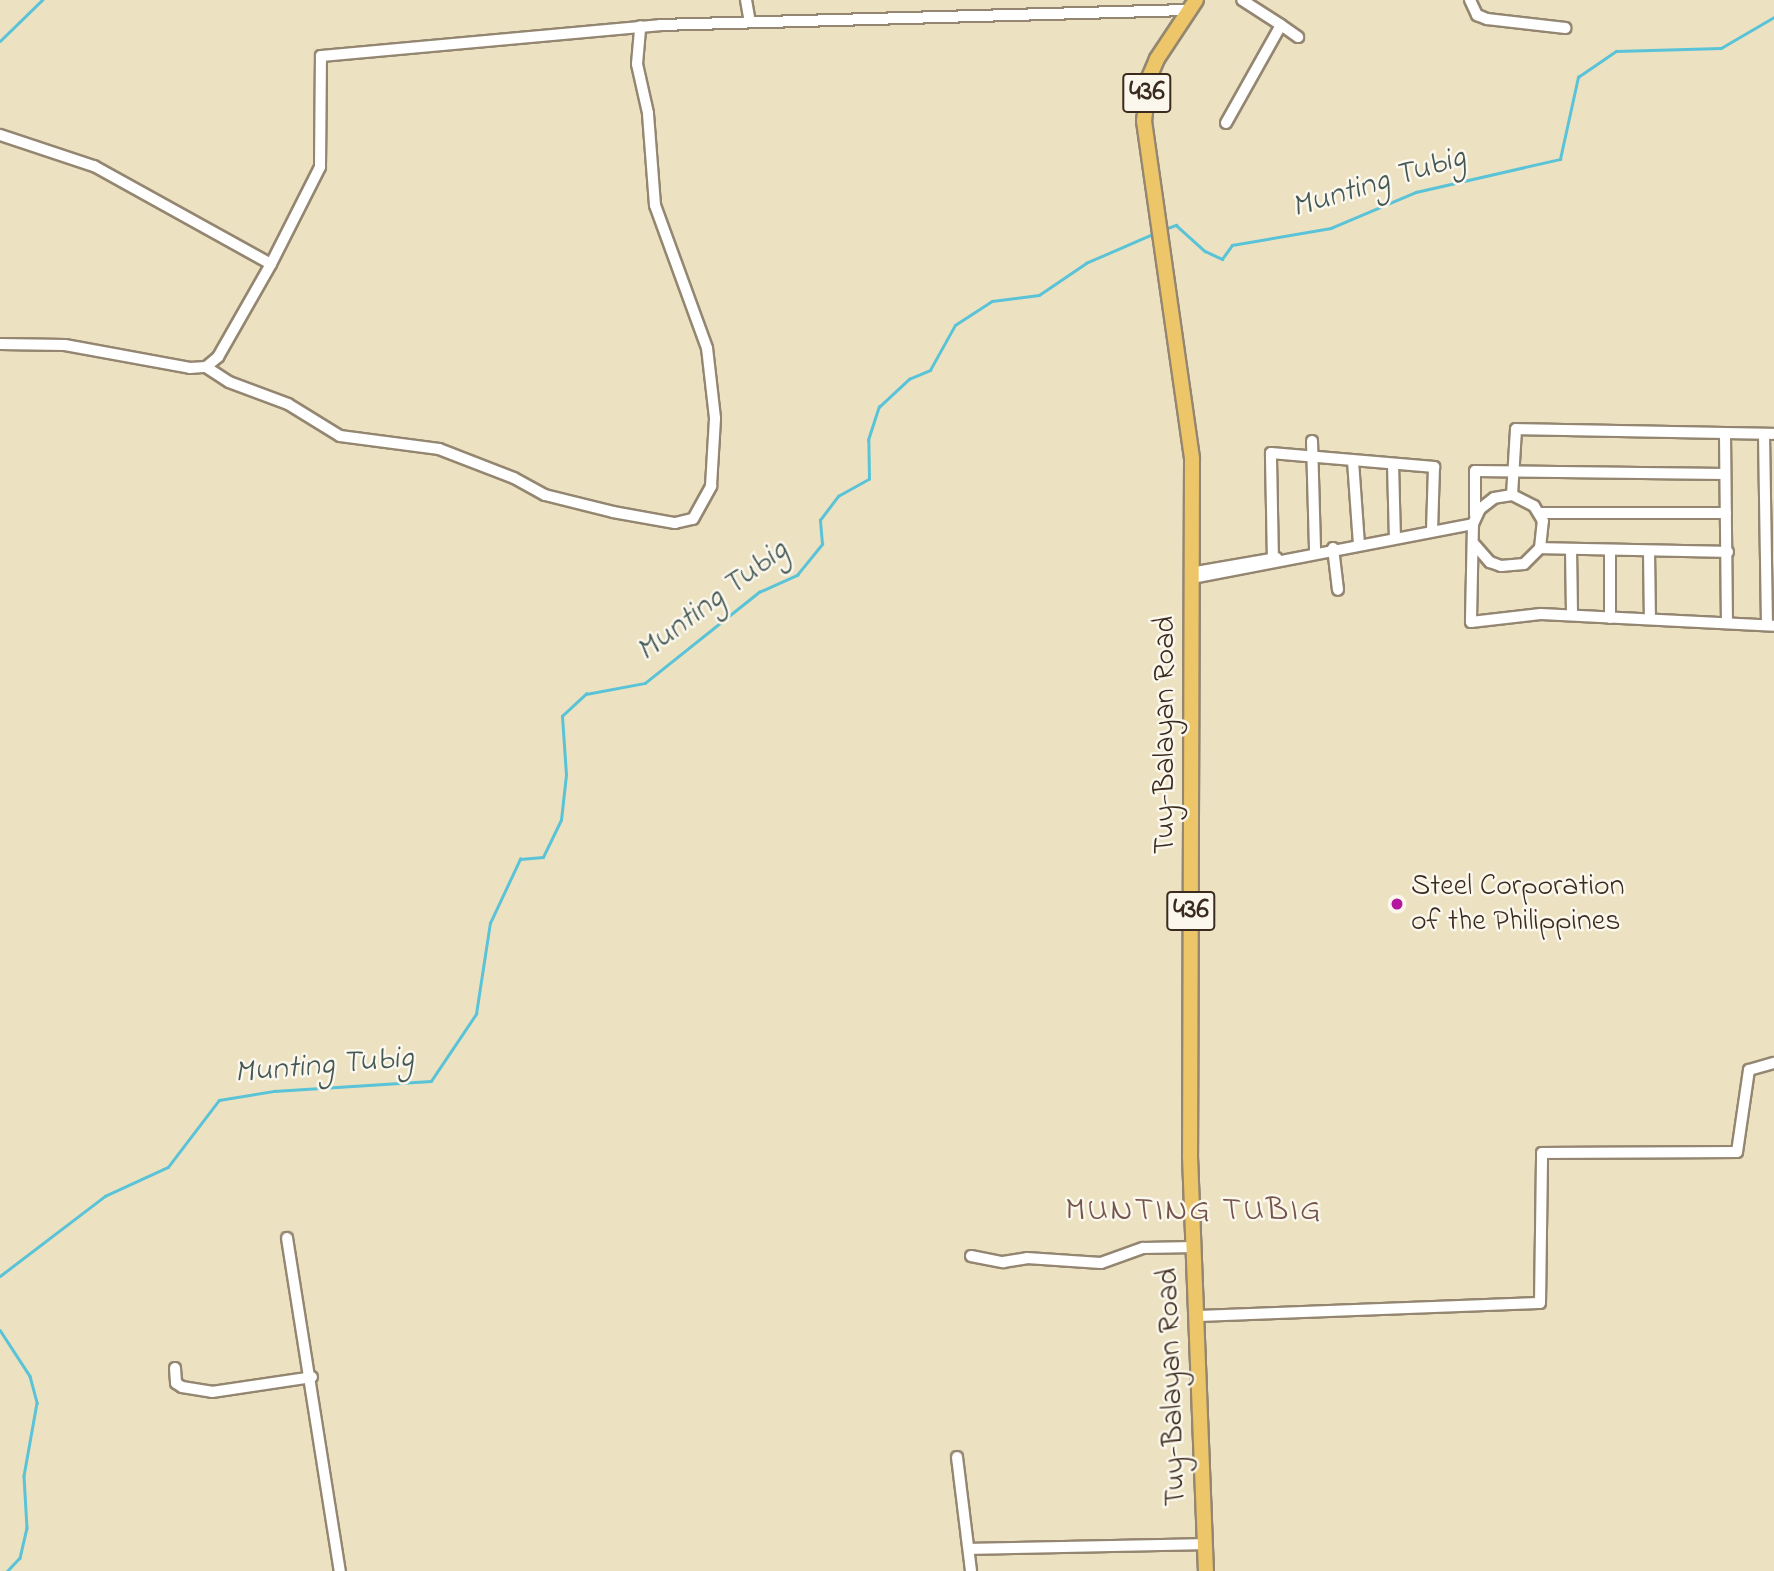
<!DOCTYPE html>
<html>
<head>
<meta charset="utf-8">
<style>
  body { margin:0 }
  #map { position:relative; width:1774px; height:1571px; overflow:hidden; background:#ece2c2; font-family:"Indie Flower",sans-serif }
  div>[style] { position:absolute }
  .stream>* { height:2.5px; margin:-1.25px; padding:0 1.25px; transform-origin:1.25px; border-radius:1.25px; background:#5ac3d7 }
  .roads { filter:drop-shadow(2px 0 #948670) drop-shadow(-2px 0 #948670) drop-shadow(0 2px #948670) drop-shadow(0 -2px #948670) }
  .minor>* { height:10px; margin:-5px; padding:0 5px; transform-origin:5px; border-radius:5px; background:#fff }
  .major>* { height:14px; margin:-7px; padding:0 7px; transform-origin:7px; border-radius:7px; background:#ecc669 }
  .dots>* { width:19px; height:19px; translate:-50% -50%; box-sizing:border-box; border:4px solid #fbf7ec; border-radius:50% }
  span { translate:-50% -50%; white-space:nowrap; text-align:center; line-height:1.15; -webkit-text-stroke:5px #fbf7ec; paint-order:stroke }
  .shield-label span { padding:2px 5px; background:#fbf7ec; border:2px solid; border-radius:5px; -webkit-text-stroke-width:0 }
  .shield-label { font-size:28px; color:#3b2a1e; font-weight:700 }
  .street-label { font-size:30px; color:#3b2a1e }
  .poi-label { font-size:30px; color:#3b2a1e }
  .left { translate:0 -50%; text-align:left }
  .water-label { font-size:32px; color:#445856; font-style:italic }
  .quarter-label { font-size:33px; color:#74544b; letter-spacing:2px }
</style>
</head>
<body>
<div id="map">
  <div class="stream">
    <div style="left:0;top:41px;width:59px;rotate:-44.3deg"></div>
    <div style="left:1165px;top:229px;width:12px;rotate:-20deg"></div>
    <div style="left:1176px;top:225px;width:39px;rotate:42deg"></div>
    <div style="left:1205px;top:251px;width:19px;rotate:25deg"></div>
    <div style="left:1222px;top:259px;width:17px;rotate:-54deg"></div>
    <div style="left:1232px;top:245px;width:100px;rotate:-9.7deg"></div>
    <div style="left:1331px;top:228px;width:92px;rotate:-23deg"></div>
    <div style="left:1416px;top:192px;width:148px;rotate:-12.9deg"></div>
    <div style="left:1560px;top:159px;width:84px;rotate:-77.6deg"></div>
    <div style="left:1578px;top:77px;width:46px;rotate:-34.4deg"></div>
    <div style="left:1616px;top:51px;width:105px;rotate:-1.6deg"></div>
    <div style="left:1721px;top:48px;width:61px;rotate:-30.3deg"></div>
    <div style="left:0;top:1276px;width:132px;rotate:-37.3deg"></div>
    <div style="left:105px;top:1196px;width:69px;rotate:-24.7deg"></div>
    <div style="left:168px;top:1167px;width:84px;rotate:-52.7deg"></div>
    <div style="left:219px;top:1100px;width:56px;rotate:-9.3deg"></div>
    <div style="left:274px;top:1091px;width:157px;rotate:-3.6deg"></div>
    <div style="left:431px;top:1081px;width:81px;rotate:-56.1deg"></div>
    <div style="left:476px;top:1014px;width:92px;rotate:-81.3deg"></div>
    <div style="left:490px;top:923px;width:71px;rotate:-64.9deg"></div>
    <div style="left:520px;top:859px;width:23px;rotate:-5deg"></div>
    <div style="left:543px;top:857px;width:41px;rotate:-64.1deg"></div>
    <div style="left:561px;top:820px;width:45px;rotate:-83.7deg"></div>
    <div style="left:566px;top:775px;width:59px;rotate:-93.9deg"></div>
    <div style="left:562px;top:716px;width:33px;rotate:-43deg"></div>
    <div style="left:586px;top:694px;width:60px;rotate:-10.6deg"></div>
    <div style="left:645px;top:683px;width:146px;rotate:-38.6deg"></div>
    <div style="left:759px;top:592px;width:42px;rotate:-24.1deg"></div>
    <div style="left:797px;top:575px;width:40px;rotate:-51deg"></div>
    <div style="left:822px;top:544px;width:24px;rotate:-95deg"></div>
    <div style="left:820px;top:520px;width:30px;rotate:-53deg"></div>
    <div style="left:838px;top:496px;width:35px;rotate:-29deg"></div>
    <div style="left:869px;top:479px;width:39px;rotate:-91deg"></div>
    <div style="left:868px;top:440px;width:35px;rotate:-72deg"></div>
    <div style="left:879px;top:407px;width:41px;rotate:-43deg"></div>
    <div style="left:909px;top:379px;width:23px;rotate:-23deg"></div>
    <div style="left:930px;top:370px;width:51px;rotate:-60.9deg"></div>
    <div style="left:955px;top:325px;width:44px;rotate:-33deg"></div>
    <div style="left:992px;top:301px;width:47px;rotate:-7.3deg"></div>
    <div style="left:1039px;top:295px;width:57px;rotate:-34.2deg"></div>
    <div style="left:1086px;top:263px;width:75px;rotate:-23.5deg"></div>
    <div style="left:0;top:1330px;width:55px;rotate:56.9deg"></div>
    <div style="left:30px;top:1376px;width:28px;rotate:75deg"></div>
    <div style="left:37px;top:1403px;width:74px;rotate:100.1deg"></div>
    <div style="left:24px;top:1476px;width:52px;rotate:86.7deg"></div>
    <div style="left:27px;top:1528px;width:31px;rotate:103deg"></div>
    <div style="left:20px;top:1558px;width:18px;rotate:133deg"></div>
  </div>
  <div class="roads">
    <div class="minor">
      <div style="left:746px;top:0;width:22px;rotate:80deg"></div>
      <div style="left:1470px;top:0;width:17px;rotate:65deg"></div>
      <div style="left:1477px;top:15px;width:11px;rotate:22deg"></div>
      <div style="left:1487px;top:19px;width:79px;rotate:6.6deg"></div>
      <div style="left:1281px;top:25px;width:21px;rotate:35deg"></div>
      <div style="left:1226px;top:123px;width:112px;rotate:-60.7deg"></div>
      <div style="left:1281px;top:25px;width:46px;rotate:-147.3deg"></div>
      <div style="left:0;top:135px;width:99px;rotate:18.3deg"></div>
      <div style="left:94px;top:166px;width:202px;rotate:29deg"></div>
      <div style="left:271px;top:264px;width:109px;rotate:-63.2deg"></div>
      <div style="left:320px;top:167px;width:111px;rotate:-89.5deg"></div>
      <div style="left:321px;top:56px;width:340px;rotate:-5.2deg"></div>
      <div style="left:660px;top:25px;width:527px;rotate:-1.63deg"></div>
      <div style="left:0;top:344px;width:65px;rotate:0.9deg"></div>
      <div style="left:65px;top:345px;width:127px;rotate:10.4deg"></div>
      <div style="left:190px;top:368px;width:16px;rotate:-4deg"></div>
      <div style="left:206px;top:367px;width:16px;rotate:-40deg"></div>
      <div style="left:218px;top:357px;width:107px;rotate:-60.3deg"></div>
      <div style="left:206px;top:367px;width:27px;rotate:33deg"></div>
      <div style="left:229px;top:382px;width:63px;rotate:20.4deg"></div>
      <div style="left:288px;top:404px;width:61px;rotate:31.6deg"></div>
      <div style="left:340px;top:436px;width:100px;rotate:7.5deg"></div>
      <div style="left:439px;top:449px;width:80px;rotate:21.1deg"></div>
      <div style="left:514px;top:478px;width:35px;rotate:29deg"></div>
      <div style="left:545px;top:495px;width:70px;rotate:14deg"></div>
      <div style="left:613px;top:512px;width:63px;rotate:10.1deg"></div>
      <div style="left:675px;top:523px;width:18px;rotate:-13deg"></div>
      <div style="left:693px;top:519px;width:38px;rotate:-61deg"></div>
      <div style="left:711px;top:486px;width:68px;rotate:-86.6deg"></div>
      <div style="left:715px;top:418px;width:70px;rotate:-96.5deg"></div>
      <div style="left:707px;top:348px;width:152px;rotate:-110deg"></div>
      <div style="left:655px;top:205px;width:92px;rotate:-94.4deg"></div>
      <div style="left:648px;top:113px;width:50px;rotate:-102.7deg"></div>
      <div style="left:637px;top:64px;width:38px;rotate:-85deg"></div>
      <div style="left:1764px;top:434px;width:191px;rotate:89.1deg"></div>
      <div style="left:1725px;top:435px;width:188px;rotate:89.4deg"></div>
      <div style="left:1312px;top:441px;width:110px;rotate:88.4deg"></div>
      <div style="left:1353px;top:461px;width:83px;rotate:85.9deg"></div>
      <div style="left:1393px;top:464px;width:74px;rotate:88.5deg"></div>
      <div style="left:1512px;top:495px;width:66px;rotate:-86.5deg"></div>
      <div style="left:1516px;top:429px;width:258px;rotate:1.1deg"></div>
      <div style="left:1539px;top:513px;width:187px"></div>
      <div style="left:1475px;top:515px;width:44px;rotate:-90deg"></div>
      <div style="left:1475px;top:471px;width:250px;rotate:0.7deg"></div>
      <div style="left:1475px;top:545px;width:23px;rotate:49deg"></div>
      <div style="left:1490px;top:562px;width:12px;rotate:20deg"></div>
      <div style="left:1501px;top:566px;width:23px;rotate:-5deg"></div>
      <div style="left:1524px;top:564px;width:23px;rotate:-45deg"></div>
      <div style="left:1540px;top:548px;width:27px;rotate:-84deg"></div>
      <div style="left:1543px;top:521px;width:17px;rotate:-121deg"></div>
      <div style="left:1534px;top:506px;width:25px;rotate:-153deg"></div>
      <div style="left:1512px;top:495px;width:18px;rotate:171deg"></div>
      <div style="left:1494px;top:498px;width:18px;rotate:142deg"></div>
      <div style="left:1480px;top:509px;width:17px;rotate:115deg"></div>
      <div style="left:1473px;top:524px;width:98px;rotate:91.2deg"></div>
      <div style="left:1471px;top:622px;width:70px;rotate:-6.5deg"></div>
      <div style="left:1541px;top:614px;width:233px;rotate:2.9deg"></div>
      <div style="left:1333px;top:548px;width:42px;rotate:83.2deg"></div>
      <div style="left:1540px;top:548px;width:188px;rotate:1.2deg"></div>
      <div style="left:1571px;top:549px;width:66px;rotate:89.1deg"></div>
      <div style="left:1649px;top:551px;width:68px;rotate:89.2deg"></div>
      <div style="left:1273px;top:562px;width:109px;rotate:-91.1deg"></div>
      <div style="left:1271px;top:453px;width:164px;rotate:4.9deg"></div>
      <div style="left:1434px;top:467px;width:64px;rotate:91.8deg"></div>
      <div style="left:1196px;top:572px;width:82px;rotate:-9.8deg"></div>
      <div style="left:1193px;top:578px;width:285px;rotate:-10.9deg"></div>
      <div style="left:1610px;top:618px;width:68px;rotate:-90deg"></div>
      <div style="left:287px;top:1238px;width:337px;rotate:81deg"></div>
      <div style="left:971px;top:1256px;width:33px;rotate:11deg"></div>
      <div style="left:1003px;top:1262px;width:24px;rotate:-9deg"></div>
      <div style="left:1027px;top:1258px;width:74px;rotate:3.9deg"></div>
      <div style="left:1101px;top:1263px;width:45px;rotate:-19.7deg"></div>
      <div style="left:1143px;top:1248px;width:52px;rotate:-1.1deg"></div>
      <div style="left:1197px;top:1316px;width:343px;rotate:-2.2deg"></div>
      <div style="left:1540px;top:1303px;width:150px;rotate:-89.2deg"></div>
      <div style="left:1542px;top:1153px;width:195px;rotate:-0.3deg"></div>
      <div style="left:1737px;top:1152px;width:83px;rotate:-81.7deg"></div>
      <div style="left:1749px;top:1070px;width:26px;rotate:-16deg"></div>
      <div style="left:175px;top:1368px;width:15px;rotate:86deg"></div>
      <div style="left:176px;top:1383px;width:7px;rotate:34deg"></div>
      <div style="left:182px;top:1387px;width:30px;rotate:9deg"></div>
      <div style="left:212px;top:1392px;width:101px;rotate:-8.5deg"></div>
      <div style="left:957px;top:1457px;width:115px;rotate:83deg"></div>
      <div style="left:970px;top:1549px;width:235px;rotate:-1.2deg"></div>
    </div>
    <div class="major">
      <div style="left:1196px;top:0;width:71px;rotate:123.5deg"></div>
      <div style="left:1157px;top:59px;width:21px;rotate:113deg"></div>
      <div style="left:1149px;top:78px;width:43px;rotate:96.6deg"></div>
      <div style="left:1144px;top:121px;width:342px;rotate:81.9deg"></div>
      <div style="left:1192px;top:460px;width:696px;rotate:90.16deg"></div>
      <div style="left:1190px;top:1156px;width:415px;rotate:87.8deg"></div>
    </div>
  </div>
  <div class="dots">
    <div style="left:1397px;top:904px;background:#b5179e"></div>
  </div>
  <div class="shield-label">
    <span style="left:1147px;top:93px">436</span>
    <span style="left:1191px;top:911px">436</span>
  </div>
  <div class="street-label">
    <span style="left:1166px;top:735px;rotate:-90deg">Tuy-Balayan Road</span>
    <span style="left:1173px;top:1387px;rotate:-92deg">Tuy-Balayan Road</span>
  </div>
  <div class="poi-label">
    <span class="left" style="left:1411px;top:904px">Steel Corporation<br>of the Philippines</span>
  </div>
  <div class="water-label">
    <span style="left:1379px;top:184px;rotate:-17deg">Munting Tubig</span>
    <span style="left:713px;top:602px;rotate:-37deg">Munting Tubig</span>
    <span style="left:324px;top:1067px;rotate:-5deg">Munting Tubig</span>
  </div>
  <div class="quarter-label">
    <span style="left:1194px;top:1212px">MUNTING TUBIG</span>
  </div>
</div>
</body>
</html>
